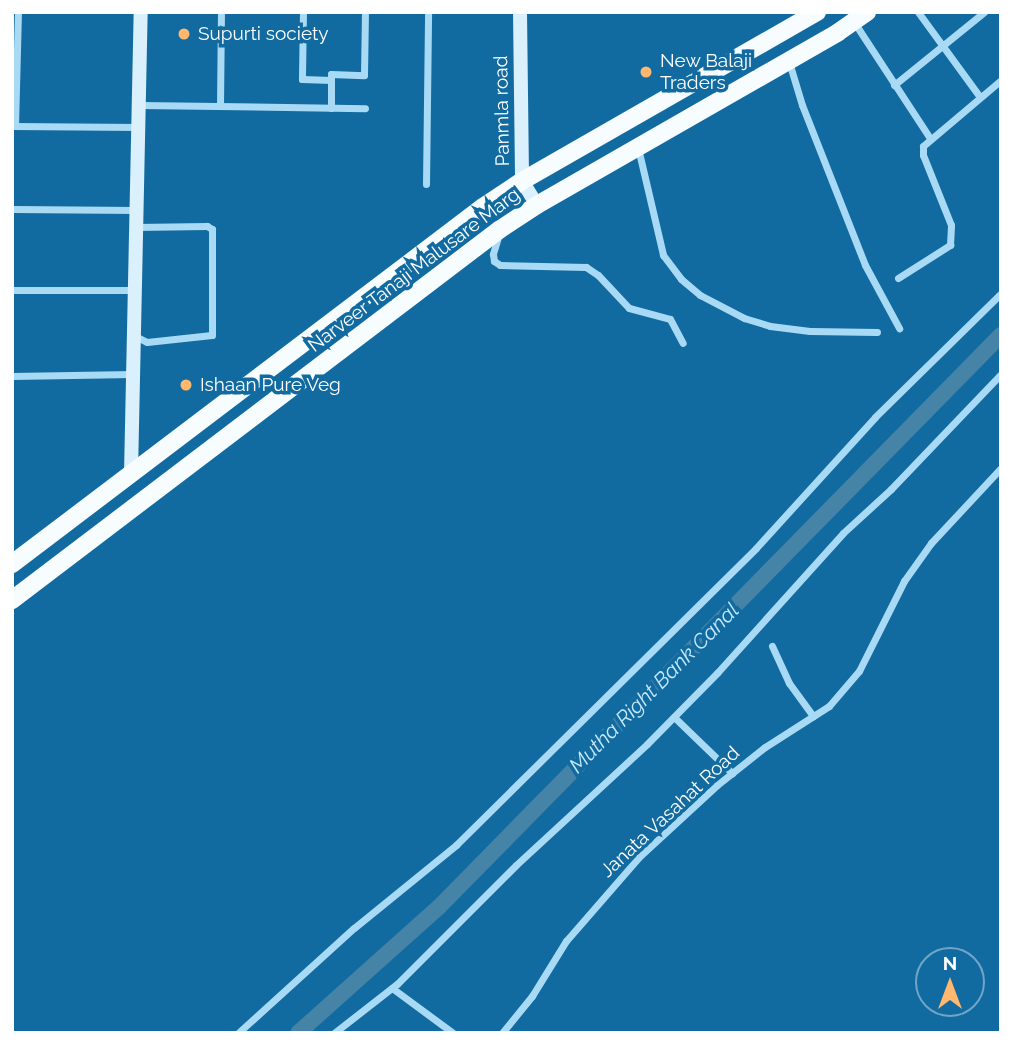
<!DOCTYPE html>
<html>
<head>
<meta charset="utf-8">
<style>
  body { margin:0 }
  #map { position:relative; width:1013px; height:1045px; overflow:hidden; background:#126ba0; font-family:Raleway,sans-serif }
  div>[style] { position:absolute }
  .canal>* { height:16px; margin:-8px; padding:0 8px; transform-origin:8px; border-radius:8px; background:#4583a7 }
  .street>* { height:7px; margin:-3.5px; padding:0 3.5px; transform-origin:3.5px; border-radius:3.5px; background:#a9daf5 }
  .secondary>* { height:14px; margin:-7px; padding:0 7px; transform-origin:7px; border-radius:7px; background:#daf0fd }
  .primary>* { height:18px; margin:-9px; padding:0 9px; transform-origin:9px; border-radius:9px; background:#f7fcff }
  .dots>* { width:19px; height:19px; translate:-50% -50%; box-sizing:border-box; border:4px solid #126ba0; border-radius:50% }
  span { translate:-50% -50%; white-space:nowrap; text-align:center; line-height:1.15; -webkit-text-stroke:7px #126ba0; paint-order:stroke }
  .poi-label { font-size:19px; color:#fff }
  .left { translate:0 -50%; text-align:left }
  .street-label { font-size:19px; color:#fff }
  .water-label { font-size:21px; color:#c5e9fc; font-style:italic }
  .frame { position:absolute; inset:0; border:14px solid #fff; pointer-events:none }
  .north { position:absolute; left:915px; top:947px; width:70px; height:70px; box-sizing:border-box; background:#126ba0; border:2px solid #71a6c6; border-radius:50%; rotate:0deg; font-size:19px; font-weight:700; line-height:28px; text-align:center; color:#fff }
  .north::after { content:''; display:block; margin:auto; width:24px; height:32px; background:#ffb86d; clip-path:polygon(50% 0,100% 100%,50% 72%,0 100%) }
</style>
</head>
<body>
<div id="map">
  <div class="canal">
    <div style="left:298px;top:1033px;width:189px;rotate:-41.8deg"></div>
    <div style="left:439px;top:907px;width:802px;rotate:-45.51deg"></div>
  </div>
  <div class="street">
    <div style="left:303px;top:12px;width:67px;rotate:90.9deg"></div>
    <div style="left:302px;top:79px;width:29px;rotate:2deg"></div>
    <div style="left:918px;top:12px;width:105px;rotate:53.9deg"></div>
    <div style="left:854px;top:22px;width:139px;rotate:56.8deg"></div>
    <div style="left:789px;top:62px;width:45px;rotate:73.2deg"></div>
    <div style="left:802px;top:105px;width:172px;rotate:68.5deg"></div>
    <div style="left:865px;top:265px;width:72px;rotate:61.6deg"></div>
    <div style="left:894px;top:85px;width:116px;rotate:-39deg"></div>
    <div style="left:140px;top:105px;width:225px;rotate:0.8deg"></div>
    <div style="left:220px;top:106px;width:94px;rotate:-89.4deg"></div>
    <div style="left:331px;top:108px;width:34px;rotate:-90deg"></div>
    <div style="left:331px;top:74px;width:33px;rotate:2deg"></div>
    <div style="left:364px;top:75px;width:63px;rotate:-89.1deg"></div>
    <div style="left:12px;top:126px;width:126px;rotate:0.5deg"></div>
    <div style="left:15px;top:126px;width:114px;rotate:-88.5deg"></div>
    <div style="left:638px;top:148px;width:110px;rotate:76.8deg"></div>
    <div style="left:663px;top:255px;width:30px;rotate:53deg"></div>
    <div style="left:681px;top:279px;width:25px;rotate:40deg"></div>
    <div style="left:700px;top:295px;width:50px;rotate:27.6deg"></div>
    <div style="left:744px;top:318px;width:27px;rotate:17deg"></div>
    <div style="left:770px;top:326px;width:40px;rotate:7.1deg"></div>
    <div style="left:810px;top:331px;width:67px;rotate:0.9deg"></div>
    <div style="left:426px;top:184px;width:172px;rotate:-89.3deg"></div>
    <div style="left:12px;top:209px;width:125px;rotate:0.5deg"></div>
    <div style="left:499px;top:234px;width:21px;rotate:107deg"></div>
    <div style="left:493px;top:254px;width:7px;rotate:82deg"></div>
    <div style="left:494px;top:261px;width:7px;rotate:34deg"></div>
    <div style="left:500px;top:265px;width:86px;rotate:1.3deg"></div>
    <div style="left:586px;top:267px;width:14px;rotate:34deg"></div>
    <div style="left:598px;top:275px;width:45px;rotate:46.8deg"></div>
    <div style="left:629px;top:308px;width:42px;rotate:15deg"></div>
    <div style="left:670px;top:319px;width:27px;rotate:62deg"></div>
    <div style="left:898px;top:278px;width:62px;rotate:-32.4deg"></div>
    <div style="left:950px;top:245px;width:20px;rotate:-87deg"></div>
    <div style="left:951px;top:225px;width:75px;rotate:-111.8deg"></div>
    <div style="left:923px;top:155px;width:9px;rotate:-90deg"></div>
    <div style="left:923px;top:146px;width:102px;rotate:-40.2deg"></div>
    <div style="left:12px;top:290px;width:123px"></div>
    <div style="left:135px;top:336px;width:13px;rotate:27deg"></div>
    <div style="left:147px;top:342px;width:65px;rotate:-6.1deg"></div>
    <div style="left:212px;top:335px;width:106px;rotate:-90deg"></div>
    <div style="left:212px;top:229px;width:6px;rotate:-149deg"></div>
    <div style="left:207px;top:226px;width:71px;rotate:179.2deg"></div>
    <div style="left:12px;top:376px;width:121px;rotate:-0.9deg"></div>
    <div style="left:772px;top:646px;width:41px;rotate:65.3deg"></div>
    <div style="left:789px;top:683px;width:41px;rotate:54deg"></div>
    <div style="left:674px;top:717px;width:81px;rotate:44deg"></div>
    <div style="left:392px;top:988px;width:76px;rotate:36.4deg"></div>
    <div style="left:238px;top:1033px;width:156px;rotate:-42.2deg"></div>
    <div style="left:354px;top:928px;width:132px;rotate:-39.1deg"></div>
    <div style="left:456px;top:845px;width:422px;rotate:-44.7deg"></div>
    <div style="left:756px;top:548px;width:177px;rotate:-47.7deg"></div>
    <div style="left:875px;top:417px;width:177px;rotate:-44.5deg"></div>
    <div style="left:334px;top:1033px;width:80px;rotate:-37.9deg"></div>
    <div style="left:397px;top:984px;width:168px;rotate:-45deg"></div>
    <div style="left:516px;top:865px;width:178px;rotate:-42.7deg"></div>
    <div style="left:647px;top:744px;width:100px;rotate:-45.4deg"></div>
    <div style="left:717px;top:673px;width:188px;rotate:-48deg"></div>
    <div style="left:843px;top:533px;width:65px;rotate:-42.5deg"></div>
    <div style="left:891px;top:489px;width:159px;rotate:-46.3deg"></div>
    <div style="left:502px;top:1033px;width:48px;rotate:-51deg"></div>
    <div style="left:532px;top:996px;width:65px;rotate:-58.3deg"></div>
    <div style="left:566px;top:941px;width:111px;rotate:-49deg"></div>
    <div style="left:639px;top:857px;width:106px;rotate:-42.7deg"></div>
    <div style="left:717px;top:785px;width:61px;rotate:-38.4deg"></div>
    <div style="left:765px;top:747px;width:76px;rotate:-32.6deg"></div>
    <div style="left:829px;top:706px;width:46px;rotate:-49.4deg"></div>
    <div style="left:859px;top:671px;width:101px;rotate:-63.4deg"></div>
    <div style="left:904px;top:581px;width:47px;rotate:-54.6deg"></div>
    <div style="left:931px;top:543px;width:103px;rotate:-47deg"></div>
  </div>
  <div class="secondary">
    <div style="left:520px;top:12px;width:169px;rotate:89.3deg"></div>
    <div style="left:522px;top:181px;width:28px;rotate:58deg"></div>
    <div style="left:131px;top:474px;width:462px;rotate:-88.8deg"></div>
  </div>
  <div class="primary">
    <div style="left:12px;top:564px;width:591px;rotate:-37.16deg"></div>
    <div style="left:483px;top:207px;width:47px;rotate:-33.7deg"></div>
    <div style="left:522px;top:181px;width:340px;rotate:-29.8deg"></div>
    <div style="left:12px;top:600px;width:612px;rotate:-37.23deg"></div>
    <div style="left:499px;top:230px;width:45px;rotate:-33.3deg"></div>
    <div style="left:537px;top:205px;width:346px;rotate:-29.8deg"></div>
    <div style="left:837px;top:33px;width:37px;rotate:-35deg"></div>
  </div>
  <div class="dots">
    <div style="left:184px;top:34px;background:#ffb86d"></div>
    <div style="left:646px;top:72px;background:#ffb86d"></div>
    <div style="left:186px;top:385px;background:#ffb86d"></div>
  </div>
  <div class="poi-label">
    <span class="left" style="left:198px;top:34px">Supurti society</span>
    <span class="left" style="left:660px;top:72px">New Balaji<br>Traders</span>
    <span class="left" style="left:200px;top:385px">Ishaan Pure Veg</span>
  </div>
  <div class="street-label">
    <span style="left:502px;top:111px;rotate:-91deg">Panmla road</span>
    <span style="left:414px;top:270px;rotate:-37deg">Narveer Tanaji Malusare Marg</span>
    <span style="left:670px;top:812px;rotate:-43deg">Janata Vasahat Road</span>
  </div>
  <div class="water-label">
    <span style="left:654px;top:688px;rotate:-45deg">Mutha Right Bank Canal</span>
  </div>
  <div class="frame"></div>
  <div class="north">N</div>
</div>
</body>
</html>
